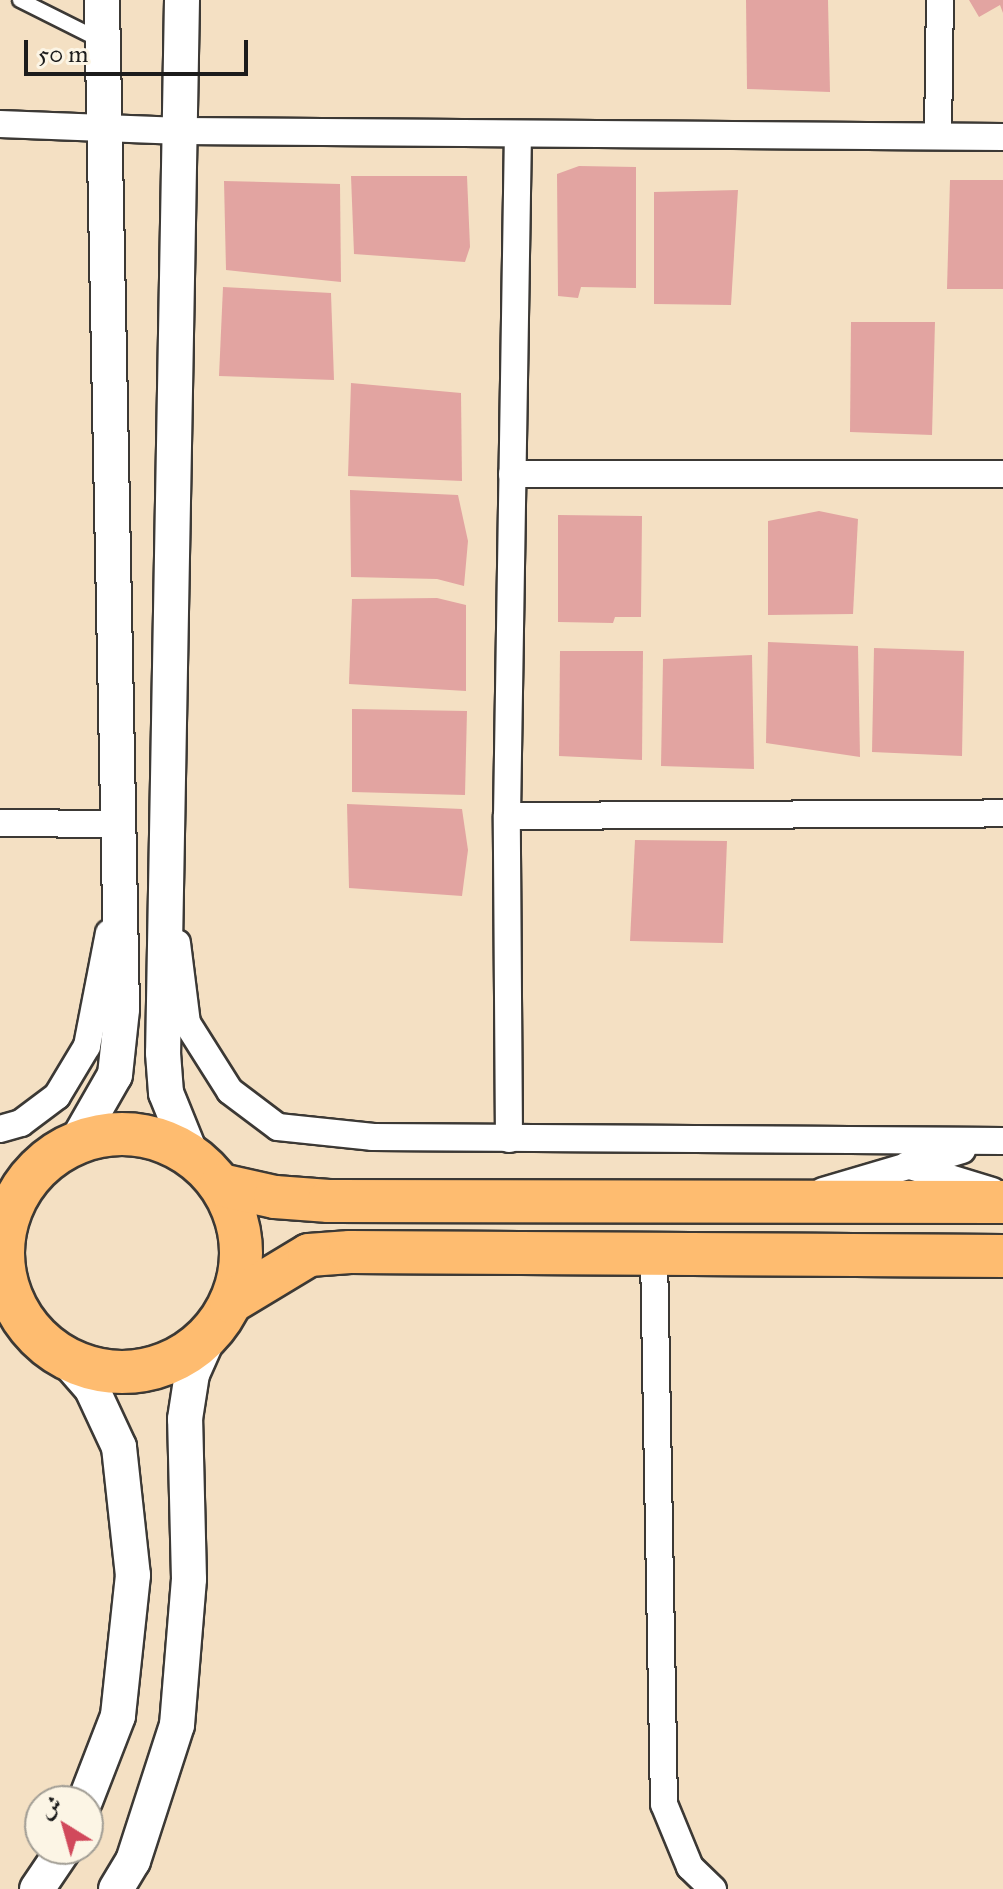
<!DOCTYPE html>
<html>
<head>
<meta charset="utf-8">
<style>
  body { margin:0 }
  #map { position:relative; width:1003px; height:1889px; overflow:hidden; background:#f4e0c3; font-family:"IM FELL Great Primer",Amiri,serif }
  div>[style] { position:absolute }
  .building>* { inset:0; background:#e2a4a1 }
  .roads { filter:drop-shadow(2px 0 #3c3935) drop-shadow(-2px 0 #3c3935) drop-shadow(0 2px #3c3935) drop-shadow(0 -2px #3c3935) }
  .service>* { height:14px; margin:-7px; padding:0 7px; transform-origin:7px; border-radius:7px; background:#fff }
  .minor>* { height:26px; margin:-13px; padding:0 13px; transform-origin:13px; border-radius:13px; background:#fff }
  .tertiary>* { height:34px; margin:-17px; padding:0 17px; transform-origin:17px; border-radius:17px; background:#fff }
  .primary>* { height:42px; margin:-21px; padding:0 21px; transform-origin:21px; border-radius:21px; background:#febc70 }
  .primary>.ring { margin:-21px; padding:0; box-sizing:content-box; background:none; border:42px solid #febc70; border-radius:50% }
  span { translate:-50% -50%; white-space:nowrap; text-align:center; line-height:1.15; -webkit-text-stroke:7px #fcf5e5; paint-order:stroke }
  .north { position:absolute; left:24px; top:1785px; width:80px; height:80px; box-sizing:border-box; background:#fcf5e5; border:2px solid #a29e95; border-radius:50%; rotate:323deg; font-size:22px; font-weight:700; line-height:32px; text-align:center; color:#1c1c1c }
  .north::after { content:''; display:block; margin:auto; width:28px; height:36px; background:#d1495b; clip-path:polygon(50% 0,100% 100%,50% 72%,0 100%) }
  .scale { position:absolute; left:24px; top:40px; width:224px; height:36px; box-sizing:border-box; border:4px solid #1c1c1c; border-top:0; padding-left:10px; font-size:24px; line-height:28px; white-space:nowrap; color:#1c1c1c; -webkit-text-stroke:6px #fcf5e5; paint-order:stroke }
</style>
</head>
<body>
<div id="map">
  <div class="building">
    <div style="clip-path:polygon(746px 0,828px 0,830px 92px,747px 89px)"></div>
    <div style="clip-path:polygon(969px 0,1003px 0,1003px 13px,1000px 5px,979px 17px)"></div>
    <div style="clip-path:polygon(579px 166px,636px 167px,636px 288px,581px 287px,578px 298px,558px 296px,557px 174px)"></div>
    <div style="clip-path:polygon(351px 176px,467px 176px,470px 247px,465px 262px,354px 254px)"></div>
    <div style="clip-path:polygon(950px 180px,1003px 180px,1003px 289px,947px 289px)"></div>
    <div style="clip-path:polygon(224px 181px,340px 184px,341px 282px,226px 270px)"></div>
    <div style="clip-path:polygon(738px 190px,731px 305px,654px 304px,654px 192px)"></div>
    <div style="clip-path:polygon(223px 287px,331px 293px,334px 380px,219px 376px)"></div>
    <div style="clip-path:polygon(851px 322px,935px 322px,932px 435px,850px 432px)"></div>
    <div style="clip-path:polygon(351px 383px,461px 393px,462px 481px,348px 476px)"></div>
    <div style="clip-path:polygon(350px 490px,458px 495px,468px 541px,464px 586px,437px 579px,351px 577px)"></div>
    <div style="clip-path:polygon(819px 511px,858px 519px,853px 614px,768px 615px,768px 521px)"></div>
    <div style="clip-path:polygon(558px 515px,642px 516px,641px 617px,615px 617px,613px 623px,558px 622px)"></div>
    <div style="clip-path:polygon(437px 598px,466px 605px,466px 691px,349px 684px,352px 599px)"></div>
    <div style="clip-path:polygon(768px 642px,858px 646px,860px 757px,766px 743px)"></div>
    <div style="clip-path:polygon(874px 648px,964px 651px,962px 756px,872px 752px)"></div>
    <div style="clip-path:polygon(560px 651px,643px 651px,642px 760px,559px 756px)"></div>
    <div style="clip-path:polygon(752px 655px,754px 769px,661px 766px,663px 659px)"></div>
    <div style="clip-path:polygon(352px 709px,467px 711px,465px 795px,352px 792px)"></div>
    <div style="clip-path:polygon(347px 804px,462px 809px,468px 850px,462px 896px,349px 888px)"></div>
    <div style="clip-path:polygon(635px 840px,727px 841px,723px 943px,630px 941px)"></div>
  </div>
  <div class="roads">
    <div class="service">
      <div style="left:20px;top:0;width:92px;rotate:26.6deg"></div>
    </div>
    <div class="minor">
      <div style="left:0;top:124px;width:182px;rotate:2.2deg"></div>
      <div style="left:182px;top:131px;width:821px;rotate:0.42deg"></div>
      <div style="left:938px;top:136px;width:136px;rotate:-89.2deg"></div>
      <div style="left:512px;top:474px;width:491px"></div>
      <div style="left:507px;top:816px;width:496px;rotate:-0.3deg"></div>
      <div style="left:0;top:823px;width:118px;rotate:0.5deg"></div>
      <div style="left:177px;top:943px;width:81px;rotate:82.9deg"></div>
      <div style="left:187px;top:1023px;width:80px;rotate:57.7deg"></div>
      <div style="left:230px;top:1091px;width:60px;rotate:36.9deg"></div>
      <div style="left:278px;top:1127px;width:96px;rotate:6deg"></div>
      <div style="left:373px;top:1137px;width:630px;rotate:0.36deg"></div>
      <div style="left:0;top:1129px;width:22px;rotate:-16deg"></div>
      <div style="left:21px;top:1123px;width:45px;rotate:-36.9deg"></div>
      <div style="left:57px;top:1096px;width:58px;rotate:-59deg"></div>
      <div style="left:87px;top:1046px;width:115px;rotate:-79deg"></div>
      <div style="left:509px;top:1139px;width:323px;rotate:-90.4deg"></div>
      <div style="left:507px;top:816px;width:682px;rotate:-89.08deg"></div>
      <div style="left:907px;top:1165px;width:89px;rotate:17deg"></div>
      <div style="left:823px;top:1191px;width:145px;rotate:-16.4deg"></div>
      <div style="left:654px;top:1254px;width:550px;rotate:88.96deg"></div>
      <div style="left:664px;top:1804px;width:68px;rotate:67.6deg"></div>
      <div style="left:690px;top:1867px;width:32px;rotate:44deg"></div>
    </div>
    <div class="tertiary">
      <div style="left:182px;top:0;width:1053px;rotate:91.03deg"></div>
      <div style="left:163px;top:1053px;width:40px;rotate:85.7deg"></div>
      <div style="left:166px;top:1093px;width:69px;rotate:67.9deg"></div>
      <div style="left:76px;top:1143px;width:78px;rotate:-60.2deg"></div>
      <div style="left:115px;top:1075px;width:66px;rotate:-83.9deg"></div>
      <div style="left:122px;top:1009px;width:1009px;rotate:-91.14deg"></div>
      <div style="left:67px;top:1360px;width:38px;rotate:49deg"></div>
      <div style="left:92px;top:1389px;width:64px;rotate:65deg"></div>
      <div style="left:119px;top:1447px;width:129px;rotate:83.8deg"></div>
      <div style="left:133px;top:1575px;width:142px;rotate:96.1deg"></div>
      <div style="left:118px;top:1716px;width:91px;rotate:111.2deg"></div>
      <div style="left:37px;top:1889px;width:48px;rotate:-56deg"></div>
      <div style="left:116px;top:1889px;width:33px;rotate:-59deg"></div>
      <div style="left:133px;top:1861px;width:143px;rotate:-72.1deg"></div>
      <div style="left:177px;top:1725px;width:146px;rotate:-85.3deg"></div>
      <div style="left:189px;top:1579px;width:160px;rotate:-91.4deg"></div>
      <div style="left:185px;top:1419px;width:46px;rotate:-81.2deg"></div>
      <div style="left:192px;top:1374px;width:42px;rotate:-65.9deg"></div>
    </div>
    <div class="primary">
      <div class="ring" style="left:3px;top:1134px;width:196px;height:196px"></div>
      <div style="left:221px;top:1185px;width:55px;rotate:12.5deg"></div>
      <div style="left:275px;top:1197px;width:54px;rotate:4.2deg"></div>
      <div style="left:329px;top:1201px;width:674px;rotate:0.09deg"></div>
      <div style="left:231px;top:1302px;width:91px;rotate:-31.1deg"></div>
      <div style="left:309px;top:1255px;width:41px;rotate:-4.2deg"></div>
      <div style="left:350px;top:1252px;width:653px;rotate:0.35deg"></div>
    </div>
  </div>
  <div class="north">ش</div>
  <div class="scale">50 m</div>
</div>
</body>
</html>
